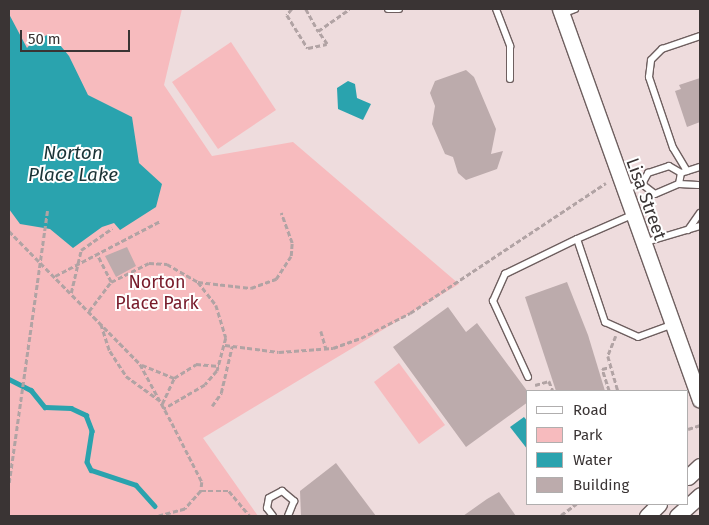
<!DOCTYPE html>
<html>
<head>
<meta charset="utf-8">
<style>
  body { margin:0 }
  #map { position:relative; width:709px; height:525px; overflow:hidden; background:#eedcdd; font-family:"Fira Sans",sans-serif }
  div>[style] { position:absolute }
  .green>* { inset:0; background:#f7bbbe }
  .water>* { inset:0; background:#2aa3ae }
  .stream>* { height:4.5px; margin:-2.25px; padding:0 2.25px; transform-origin:2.25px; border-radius:2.25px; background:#2aa3ae }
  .building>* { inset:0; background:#bcabac }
  .path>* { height:2.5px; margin-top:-1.25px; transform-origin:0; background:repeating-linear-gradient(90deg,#b1a3a4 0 5px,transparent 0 7.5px) }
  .roads { filter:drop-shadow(1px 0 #6e5f5f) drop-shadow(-1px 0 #6e5f5f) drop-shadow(0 1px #6e5f5f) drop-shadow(0 -1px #6e5f5f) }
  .service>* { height:6px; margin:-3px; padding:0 3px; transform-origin:3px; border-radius:3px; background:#fff }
  .tertiary>* { height:15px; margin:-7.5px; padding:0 7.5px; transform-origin:7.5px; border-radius:7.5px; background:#fff }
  span { translate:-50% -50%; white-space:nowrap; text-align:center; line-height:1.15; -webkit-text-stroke:4px #fff; paint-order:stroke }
  .street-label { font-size:18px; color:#3a3434 }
  .park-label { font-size:18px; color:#781b2b }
  .water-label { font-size:19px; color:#1b3437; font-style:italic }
  .frame { position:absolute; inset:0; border:10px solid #3a3434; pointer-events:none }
  .legend { position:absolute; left:526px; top:390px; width:162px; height:115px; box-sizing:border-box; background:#fff; border:1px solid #b0aeae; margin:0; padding:6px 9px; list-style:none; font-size:15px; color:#3a3434 }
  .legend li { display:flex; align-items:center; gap:10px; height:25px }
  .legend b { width:25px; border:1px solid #b0aeae }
  .scale { position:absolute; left:20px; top:30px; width:110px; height:22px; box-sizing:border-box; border:2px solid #3a3434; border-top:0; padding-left:6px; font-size:15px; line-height:18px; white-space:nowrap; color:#3a3434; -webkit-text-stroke:4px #fff; paint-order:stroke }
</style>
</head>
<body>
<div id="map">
  <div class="green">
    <div style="clip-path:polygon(9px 9px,182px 9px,164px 85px,212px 156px,293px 142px,459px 284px,203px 438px,258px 516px,9px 516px)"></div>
    <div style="clip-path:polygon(231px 42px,276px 110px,218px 149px,172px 82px)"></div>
    <div style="clip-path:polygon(399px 363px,445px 425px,419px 444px,374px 382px)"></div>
  </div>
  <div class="water">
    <div style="clip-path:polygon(9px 14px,27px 48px,35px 39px,51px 34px,69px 56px,88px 95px,132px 117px,139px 163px,162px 184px,156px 207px,120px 230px,114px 223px,102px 227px,73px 248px,50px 229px,20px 224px,9px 209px)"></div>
    <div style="clip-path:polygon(348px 81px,355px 84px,357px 98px,371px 104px,363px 120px,338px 109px,337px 88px)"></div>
    <div style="clip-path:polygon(524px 417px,528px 422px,528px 450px,510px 427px)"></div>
  </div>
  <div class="stream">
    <div style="left:9px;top:379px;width:25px;rotate:27deg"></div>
    <div style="left:31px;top:390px;width:22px;rotate:51deg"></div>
    <div style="left:45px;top:407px;width:26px;rotate:2deg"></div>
    <div style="left:71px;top:408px;width:17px;rotate:25deg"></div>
    <div style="left:86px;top:415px;width:17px;rotate:69deg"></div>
    <div style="left:92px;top:431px;width:31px;rotate:99deg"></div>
    <div style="left:87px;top:462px;width:9px;rotate:63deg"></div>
    <div style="left:91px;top:470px;width:47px;rotate:18.4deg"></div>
    <div style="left:136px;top:485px;width:28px;rotate:48deg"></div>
  </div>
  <div class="building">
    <div style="clip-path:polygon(466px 70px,474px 77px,496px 129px,491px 154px,503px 151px,497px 169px,466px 180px,458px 173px,453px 157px,445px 154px,432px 124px,435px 106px,430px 93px,435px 81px)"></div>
    <div style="clip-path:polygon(700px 78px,700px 122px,687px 127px,675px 91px,681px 89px,679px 85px)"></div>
    <div style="clip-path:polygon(127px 247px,136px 266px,116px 277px,105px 256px)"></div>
    <div style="clip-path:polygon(567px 282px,588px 335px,605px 391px,556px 391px,525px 297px)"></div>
    <div style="clip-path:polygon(448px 307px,466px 332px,477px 323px,528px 392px,528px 402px,466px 447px,393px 347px)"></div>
    <div style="clip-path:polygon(336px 463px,376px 516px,301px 516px,300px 491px)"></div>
    <div style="clip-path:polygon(499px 492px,516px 516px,463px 516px,487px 499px)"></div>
  </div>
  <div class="path">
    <div style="left:292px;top:9px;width:8px;rotate:130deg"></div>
    <div style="left:287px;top:15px;width:39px;rotate:58deg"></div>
    <div style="left:308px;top:48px;width:19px;rotate:-12deg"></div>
    <div style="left:327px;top:44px;width:16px;rotate:-125deg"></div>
    <div style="left:318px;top:31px;width:38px;rotate:-35deg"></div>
    <div style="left:306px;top:9px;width:25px;rotate:61deg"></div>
    <div style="left:9px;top:231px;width:187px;rotate:45.4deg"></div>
    <div style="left:140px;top:364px;width:67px;rotate:61.5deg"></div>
    <div style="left:172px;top:423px;width:66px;rotate:63deg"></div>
    <div style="left:202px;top:482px;width:9px;rotate:96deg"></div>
    <div style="left:201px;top:491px;width:24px;rotate:132deg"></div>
    <div style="left:185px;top:509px;width:27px;rotate:165deg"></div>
    <div style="left:55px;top:276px;width:119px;rotate:-27.6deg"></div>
    <div style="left:111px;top:282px;width:42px;rotate:-26.6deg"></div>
    <div style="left:149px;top:263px;width:18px;rotate:3deg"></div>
    <div style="left:167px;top:264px;width:36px;rotate:30deg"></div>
    <div style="left:198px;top:282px;width:29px;rotate:52deg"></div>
    <div style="left:216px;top:305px;width:34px;rotate:73deg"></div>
    <div style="left:226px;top:338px;width:34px;rotate:105deg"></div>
    <div style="left:217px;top:371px;width:18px;rotate:131deg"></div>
    <div style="left:205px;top:385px;width:48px;rotate:149.7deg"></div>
    <div style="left:198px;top:282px;width:53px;rotate:6.5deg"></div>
    <div style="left:251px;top:288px;width:27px;rotate:-20deg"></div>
    <div style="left:276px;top:279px;width:27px;rotate:-57deg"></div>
    <div style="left:291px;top:256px;width:13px;rotate:-86deg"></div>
    <div style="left:292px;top:243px;width:32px;rotate:-110deg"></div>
    <div style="left:71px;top:293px;width:44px;rotate:-76.9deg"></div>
    <div style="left:81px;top:250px;width:38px;rotate:-35deg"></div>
    <div style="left:89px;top:311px;width:36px;rotate:-53deg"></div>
    <div style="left:111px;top:282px;width:31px;rotate:-117deg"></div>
    <div style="left:101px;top:324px;width:28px;rotate:72deg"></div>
    <div style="left:110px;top:351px;width:30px;rotate:57deg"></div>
    <div style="left:126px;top:376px;width:41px;rotate:36deg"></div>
    <div style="left:321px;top:331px;width:19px;rotate:74deg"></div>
    <div style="left:616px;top:336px;width:22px;rotate:112deg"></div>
    <div style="left:608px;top:356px;width:36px;rotate:74deg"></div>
    <div style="left:225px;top:345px;width:54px;rotate:7.4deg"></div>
    <div style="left:279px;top:352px;width:54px;rotate:-4.2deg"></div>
    <div style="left:333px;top:348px;width:30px;rotate:-20deg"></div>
    <div style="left:361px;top:338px;width:55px;rotate:-27deg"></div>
    <div style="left:410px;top:313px;width:235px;rotate:-33.6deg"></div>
    <div style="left:142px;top:365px;width:35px;rotate:22deg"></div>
    <div style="left:535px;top:385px;width:15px;rotate:-16deg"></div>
    <div style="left:549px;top:381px;width:11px;rotate:68deg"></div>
    <div style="left:609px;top:391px;width:23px;rotate:-108deg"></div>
    <div style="left:602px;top:369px;width:8px;rotate:-14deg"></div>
    <div style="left:162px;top:404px;width:29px;rotate:-65deg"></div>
    <div style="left:174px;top:378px;width:26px;rotate:-32deg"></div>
    <div style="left:196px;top:364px;width:23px;rotate:5deg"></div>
    <div style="left:212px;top:406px;width:16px;rotate:-55deg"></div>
    <div style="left:221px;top:393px;width:48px;rotate:-76.8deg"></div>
    <div style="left:688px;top:429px;width:13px;rotate:-18deg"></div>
    <div style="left:9px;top:483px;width:275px;rotate:-82deg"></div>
    <div style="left:201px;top:491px;width:28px"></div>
    <div style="left:229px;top:491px;width:33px;rotate:50deg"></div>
    <div style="left:561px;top:515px;width:19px;rotate:-36deg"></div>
  </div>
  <div class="roads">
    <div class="service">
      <div style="left:388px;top:9px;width:11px"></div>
      <div style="left:496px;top:9px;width:40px;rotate:69deg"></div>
      <div style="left:510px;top:46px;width:33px;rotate:90deg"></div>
      <div style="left:562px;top:14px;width:14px;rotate:-21deg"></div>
      <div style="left:687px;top:171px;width:27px;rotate:-121deg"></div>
      <div style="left:673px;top:148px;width:75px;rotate:-108.7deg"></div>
      <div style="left:649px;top:77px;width:17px;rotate:-83deg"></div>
      <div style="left:651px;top:60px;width:16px;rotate:-45deg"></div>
      <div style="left:662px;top:49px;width:40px;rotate:-18.9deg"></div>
      <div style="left:642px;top:184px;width:16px;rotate:38deg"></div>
      <div style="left:655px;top:194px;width:26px;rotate:-23deg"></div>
      <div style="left:679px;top:184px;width:11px;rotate:-80deg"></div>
      <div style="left:679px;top:184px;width:19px;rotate:3deg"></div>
      <div style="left:624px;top:189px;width:19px;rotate:-16deg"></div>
      <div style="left:642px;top:184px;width:13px;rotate:-61deg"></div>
      <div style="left:648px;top:173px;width:22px;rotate:-18deg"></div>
      <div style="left:669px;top:166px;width:14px;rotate:30deg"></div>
      <div style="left:681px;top:173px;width:20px;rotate:-18deg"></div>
      <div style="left:632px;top:215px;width:60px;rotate:156.4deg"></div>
      <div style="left:577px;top:239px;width:88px;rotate:71.4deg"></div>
      <div style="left:605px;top:322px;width:36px;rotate:24deg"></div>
      <div style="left:638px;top:337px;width:35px;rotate:-20deg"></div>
      <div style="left:688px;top:230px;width:21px;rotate:-55deg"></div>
      <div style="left:643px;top:243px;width:59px;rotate:-16.6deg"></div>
      <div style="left:528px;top:377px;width:84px;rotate:-114.7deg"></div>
      <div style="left:493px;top:301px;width:30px;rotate:-66deg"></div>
      <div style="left:505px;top:274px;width:80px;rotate:-25.9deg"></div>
      <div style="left:273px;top:516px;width:10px;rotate:-127deg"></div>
      <div style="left:267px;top:508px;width:10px;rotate:-79deg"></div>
      <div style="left:269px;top:498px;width:15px;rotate:-28deg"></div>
      <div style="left:282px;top:491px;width:16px;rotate:40deg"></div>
      <div style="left:294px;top:501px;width:16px;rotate:112deg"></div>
    </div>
    <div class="tertiary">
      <div style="left:560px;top:9px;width:415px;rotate:70.3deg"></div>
      <div style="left:688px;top:477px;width:16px;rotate:-43deg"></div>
      <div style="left:647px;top:516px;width:17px;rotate:-45deg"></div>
      <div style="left:677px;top:516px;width:31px;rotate:-42deg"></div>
    </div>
  </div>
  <div class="street-label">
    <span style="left:646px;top:199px;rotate:70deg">Lisa Street</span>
  </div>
  <div class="park-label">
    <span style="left:157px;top:293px">Norton<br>Place Park</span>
  </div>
  <div class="water-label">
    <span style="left:73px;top:164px">Norton<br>Place Lake</span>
  </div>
  <div class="frame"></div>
  <ul class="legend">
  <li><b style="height:6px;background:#fff"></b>Road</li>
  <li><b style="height:14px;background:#f7bbbe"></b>Park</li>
  <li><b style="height:14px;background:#2aa3ae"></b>Water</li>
  <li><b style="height:14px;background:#bcabac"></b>Building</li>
  </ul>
  <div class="scale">50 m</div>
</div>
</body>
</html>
